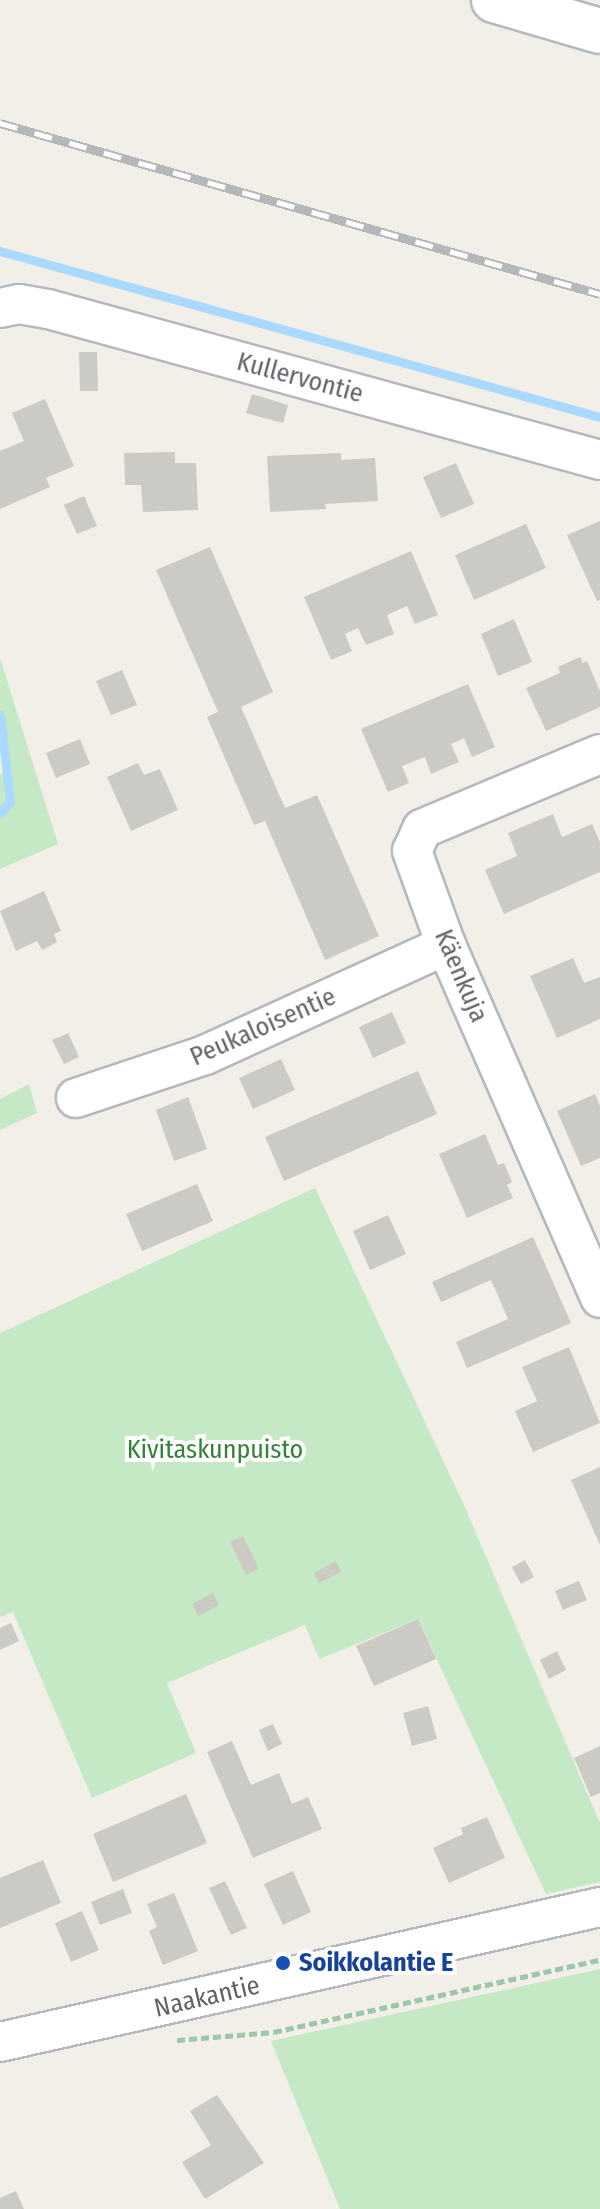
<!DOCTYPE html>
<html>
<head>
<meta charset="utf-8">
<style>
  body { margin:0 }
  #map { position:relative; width:600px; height:2209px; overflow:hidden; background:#f1efe8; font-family:"Fira Sans Condensed",sans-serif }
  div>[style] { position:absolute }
  .green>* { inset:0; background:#c5e8c5 }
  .stream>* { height:9px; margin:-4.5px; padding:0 4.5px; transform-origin:4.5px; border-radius:4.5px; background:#aadaff }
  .building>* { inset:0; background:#cccac5 }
  .path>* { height:5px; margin-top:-2.5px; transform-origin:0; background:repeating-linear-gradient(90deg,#9cc7a9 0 8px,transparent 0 12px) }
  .roads { filter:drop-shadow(2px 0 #b5b8bc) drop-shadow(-2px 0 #b5b8bc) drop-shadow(0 2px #b5b8bc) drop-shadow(0 -2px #b5b8bc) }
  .minor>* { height:38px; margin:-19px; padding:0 19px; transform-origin:19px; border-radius:19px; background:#fff }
  .tertiary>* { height:44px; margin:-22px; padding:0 22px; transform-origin:22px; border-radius:22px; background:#fff }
  .rail>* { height:9px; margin-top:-4.5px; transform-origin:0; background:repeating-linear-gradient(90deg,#fff 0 18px,#b6b7b8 0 36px); box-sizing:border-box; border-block:2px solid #b6b7b8 }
  .dots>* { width:22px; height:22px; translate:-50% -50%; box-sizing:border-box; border:4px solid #fff; border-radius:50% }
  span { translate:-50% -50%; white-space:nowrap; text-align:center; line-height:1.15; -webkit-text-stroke:8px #fff; paint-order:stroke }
  .street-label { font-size:26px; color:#5f6368 }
  .park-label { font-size:26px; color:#348238 }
  .transit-label { font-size:26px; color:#164399; font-weight:700 }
  .left { translate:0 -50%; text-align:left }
</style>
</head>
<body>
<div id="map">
  <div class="green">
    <div style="clip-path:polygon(0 658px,58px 844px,0 869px,0 775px,7px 771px,0 751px)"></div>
    <div style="clip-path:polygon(29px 1084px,37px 1113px,0 1130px,0 1099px)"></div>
    <div style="clip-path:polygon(315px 1188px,464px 1505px,600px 1823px,600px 1882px,546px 1894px,418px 1619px,319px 1659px,305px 1625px,167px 1683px,196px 1753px,92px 1798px,13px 1612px,0 1617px,0 1333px)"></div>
    <div style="clip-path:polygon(600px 1969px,600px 2209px,340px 2209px,271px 2041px)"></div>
  </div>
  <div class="stream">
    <div style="left:0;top:251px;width:623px;rotate:15.46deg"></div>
    <div style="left:0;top:715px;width:88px;rotate:83.4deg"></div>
    <div style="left:10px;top:802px;width:15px;rotate:132deg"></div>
  </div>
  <div class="building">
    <div style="clip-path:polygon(79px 352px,97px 352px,98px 391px,80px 391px)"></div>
    <div style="clip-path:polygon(252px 394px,288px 405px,283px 423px,246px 413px)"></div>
    <div style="clip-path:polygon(45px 399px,74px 466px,46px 478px,50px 487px,0 509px,0 451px,24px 441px,12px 413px)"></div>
    <div style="clip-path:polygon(175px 452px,175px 463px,196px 463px,198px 510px,143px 512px,141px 485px,125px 485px,124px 453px)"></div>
    <div style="clip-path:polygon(341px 453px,341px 460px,375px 458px,378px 501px,325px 504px,326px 509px,270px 512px,267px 456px)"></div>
    <div style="clip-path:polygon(456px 463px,474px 504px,441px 518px,423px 477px)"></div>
    <div style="clip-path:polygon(84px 496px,97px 526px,77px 534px,64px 505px)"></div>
    <div style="clip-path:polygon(600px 521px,600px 600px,597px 601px,567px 535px)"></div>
    <div style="clip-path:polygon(526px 524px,546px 568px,474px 600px,455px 555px)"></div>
    <div style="clip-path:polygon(210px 547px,273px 692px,241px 707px,285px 808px,317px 795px,379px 936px,325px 960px,265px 821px,254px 825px,207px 717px,218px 712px,156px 570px)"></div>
    <div style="clip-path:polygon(411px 551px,438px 615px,415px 624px,407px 606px,387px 615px,394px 634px,366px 645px,358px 628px,345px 634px,352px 651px,331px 660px,304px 597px)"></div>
    <div style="clip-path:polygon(514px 619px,532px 662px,498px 676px,481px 634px)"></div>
    <div style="clip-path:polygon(580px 657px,583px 663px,587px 661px,600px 691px,600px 707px,546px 731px,526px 688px,560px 673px,558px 667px)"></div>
    <div style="clip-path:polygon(122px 670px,137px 705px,111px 715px,96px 681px)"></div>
    <div style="clip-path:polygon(468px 684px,495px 747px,472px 757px,464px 738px,451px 744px,459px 762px,431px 774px,425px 757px,402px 766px,409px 783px,388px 792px,361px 729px)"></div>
    <div style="clip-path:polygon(80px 739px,90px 764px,56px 778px,46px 753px)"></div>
    <div style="clip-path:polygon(138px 763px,144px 775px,160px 769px,178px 810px,131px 831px,107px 777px)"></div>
    <div style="clip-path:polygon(553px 814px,562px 837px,592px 824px,600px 842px,600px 872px,504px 914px,485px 870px,517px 856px,508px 833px)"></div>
    <div style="clip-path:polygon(44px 891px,61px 931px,54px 934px,57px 942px,42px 950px,37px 941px,16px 951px,0 911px)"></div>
    <div style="clip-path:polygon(573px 958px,584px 983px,600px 977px,600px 1019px,557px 1038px,530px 976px)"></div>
    <div style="clip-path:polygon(392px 1012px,406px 1043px,373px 1058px,359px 1027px)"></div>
    <div style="clip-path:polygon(68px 1033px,79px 1057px,64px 1064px,52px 1040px)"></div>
    <div style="clip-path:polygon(281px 1059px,295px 1090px,253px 1109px,239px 1078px)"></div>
    <div style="clip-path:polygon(418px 1071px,437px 1114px,284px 1181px,265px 1137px)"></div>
    <div style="clip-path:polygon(595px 1094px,600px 1106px,600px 1158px,581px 1166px,557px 1111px)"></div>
    <div style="clip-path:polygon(188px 1097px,207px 1149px,174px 1161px,156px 1110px)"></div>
    <div style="clip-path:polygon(485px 1134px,498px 1165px,504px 1163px,512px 1182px,507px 1185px,513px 1198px,467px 1218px,439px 1154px)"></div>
    <div style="clip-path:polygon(197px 1184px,213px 1221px,142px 1251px,126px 1214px)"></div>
    <div style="clip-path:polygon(388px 1215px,406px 1254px,370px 1270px,353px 1231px)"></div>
    <div style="clip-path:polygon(533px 1237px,571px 1323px,467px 1368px,456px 1342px,508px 1319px,491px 1280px,441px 1302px,432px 1282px)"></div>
    <div style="clip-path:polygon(569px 1347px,600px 1423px,533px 1452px,515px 1411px,537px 1401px,522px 1367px)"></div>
    <div style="clip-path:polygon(600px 1467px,600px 1545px,571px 1480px)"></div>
    <div style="clip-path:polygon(243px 1536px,259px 1569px,246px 1575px,230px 1542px)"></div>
    <div style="clip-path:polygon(525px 1560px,534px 1577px,521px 1584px,512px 1567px)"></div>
    <div style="clip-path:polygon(336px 1561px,341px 1572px,319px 1583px,314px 1573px)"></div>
    <div style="clip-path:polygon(579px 1581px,587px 1600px,563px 1610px,555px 1591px)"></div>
    <div style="clip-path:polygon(213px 1593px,219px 1605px,198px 1616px,192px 1604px)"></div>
    <div style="clip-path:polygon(418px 1619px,436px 1659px,374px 1686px,356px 1646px)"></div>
    <div style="clip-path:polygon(11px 1623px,19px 1641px,0 1650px,0 1628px)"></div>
    <div style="clip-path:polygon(557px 1651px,566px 1670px,549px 1679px,540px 1660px)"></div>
    <div style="clip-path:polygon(428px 1706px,437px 1739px,412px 1746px,403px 1713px)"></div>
    <div style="clip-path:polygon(273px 1724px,282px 1744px,268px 1751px,259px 1730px)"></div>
    <div style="clip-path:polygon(232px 1741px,251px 1785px,279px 1773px,292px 1804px,308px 1797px,322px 1829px,253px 1858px,207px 1752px)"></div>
    <div style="clip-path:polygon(600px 1746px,600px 1793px,591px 1797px,574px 1758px)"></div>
    <div style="clip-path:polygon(186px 1794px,207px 1843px,113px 1882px,93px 1834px)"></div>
    <div style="clip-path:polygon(487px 1817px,505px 1858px,449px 1883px,433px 1848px,463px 1834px,461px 1828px)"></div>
    <div style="clip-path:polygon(43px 1860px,61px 1903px,0 1928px,0 1878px)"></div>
    <div style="clip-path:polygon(293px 1871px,311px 1912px,283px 1925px,264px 1884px)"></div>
    <div style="clip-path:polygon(225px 1881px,247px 1928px,231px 1935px,209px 1888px)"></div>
    <div style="clip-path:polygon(123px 1889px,132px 1913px,100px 1925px,91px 1902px)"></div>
    <div style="clip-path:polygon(174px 1893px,198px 1951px,163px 1965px,149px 1931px,157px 1927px,147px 1904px)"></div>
    <div style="clip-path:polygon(82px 1911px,99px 1950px,71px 1962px,55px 1923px)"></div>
    <div style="clip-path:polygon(217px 2095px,264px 2163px,205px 2199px,182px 2162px,211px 2145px,190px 2111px)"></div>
    <div style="clip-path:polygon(16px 2191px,24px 2209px,0 2209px,0 2198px)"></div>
  </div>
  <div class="path">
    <div style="left:177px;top:2040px;width:97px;rotate:-4.7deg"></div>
    <div style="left:274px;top:2032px;width:334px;rotate:-12.5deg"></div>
  </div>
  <div class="roads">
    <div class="minor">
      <div style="left:0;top:308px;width:19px;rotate:-12deg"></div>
      <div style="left:19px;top:304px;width:29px;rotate:10deg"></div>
      <div style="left:48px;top:309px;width:572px;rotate:15.3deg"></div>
      <div style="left:600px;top:754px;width:193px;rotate:157.2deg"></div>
      <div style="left:422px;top:829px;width:24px;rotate:114deg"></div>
      <div style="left:412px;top:851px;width:100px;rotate:70.1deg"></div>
      <div style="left:446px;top:945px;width:385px;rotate:66.4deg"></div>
      <div style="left:76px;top:1098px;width:136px;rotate:-18.4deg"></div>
      <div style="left:205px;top:1055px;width:265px;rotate:-24.5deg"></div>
      <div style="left:0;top:2042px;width:615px;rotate:-12.68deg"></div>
    </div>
    <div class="tertiary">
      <div style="left:494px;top:0;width:110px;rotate:16.3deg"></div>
    </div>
  </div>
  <div class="rail">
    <div style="left:0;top:123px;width:624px;rotate:15.91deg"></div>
  </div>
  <div class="dots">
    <div style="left:283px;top:1963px;background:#1a4fb4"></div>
  </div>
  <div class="street-label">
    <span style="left:300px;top:378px;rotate:15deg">Kullervontie</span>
    <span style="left:461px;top:976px;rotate:67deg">Käenkuja</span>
    <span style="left:263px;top:1027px;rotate:-24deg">Peukaloisentie</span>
    <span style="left:207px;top:1997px;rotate:-13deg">Naakantie</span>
  </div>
  <div class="park-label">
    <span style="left:215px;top:1450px">Kivitaskunpuisto</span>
  </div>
  <div class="transit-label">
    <span class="left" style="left:299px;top:1963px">Soikkolantie E</span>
  </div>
</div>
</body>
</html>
